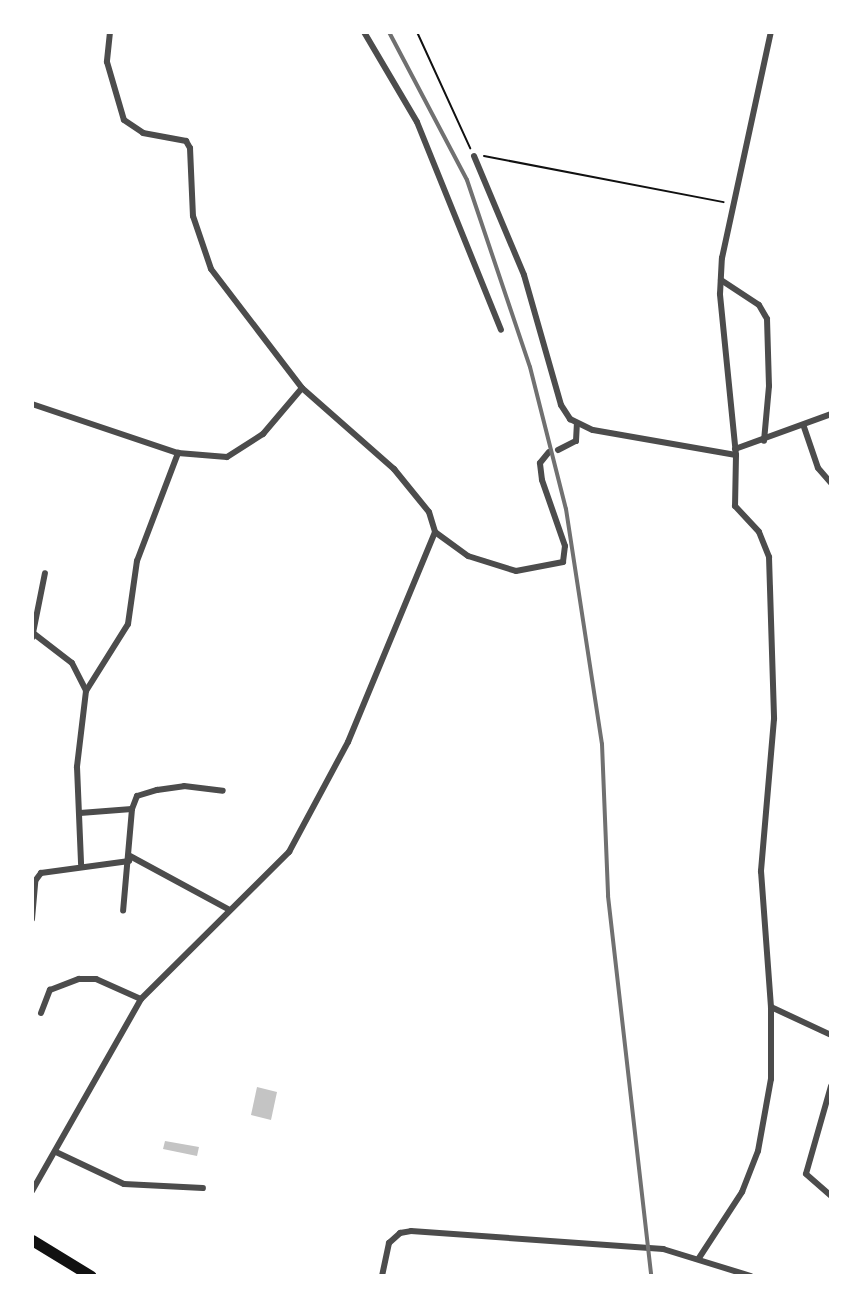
<!DOCTYPE html>
<html>
<head>
<meta charset="utf-8">
<style>
  body { margin:0 }
  #map { position:relative; width:863px; height:1308px; overflow:hidden; background:#fff; font-family:"DejaVu Sans",sans-serif }
  div>[style] { position:absolute }
  .building>* { inset:0; background:#c4c4c4 }
  .path>* { height:2px; margin:-1px; padding:0 1px; transform-origin:1px; border-radius:1px; background:#111 }
  .minor>* { height:6px; margin:-3px; padding:0 3px; transform-origin:3px; border-radius:3px; background:#4c4c4c }
  .trunk>* { height:11px; margin:-5.5px; padding:0 5.5px; transform-origin:5.5px; border-radius:5.5px; background:#111 }
  .rail>* { height:4px; margin:-2px; padding:0 2px; transform-origin:2px; border-radius:2px; background:#707070 }
  span { translate:-50% -50%; white-space:nowrap; text-align:center; line-height:1.15; -webkit-text-stroke:8px #fff; paint-order:stroke }
  .frame { position:absolute; inset:0; border:34px solid #fff; pointer-events:none }
</style>
</head>
<body>
<div id="map">
  <div class="building">
    <div style="clip-path:polygon(257px 1087px,277px 1092px,271px 1120px,251px 1115px)"></div>
    <div style="clip-path:polygon(165px 1141px,199px 1147px,197px 1156px,163px 1149px)"></div>
  </div>
  <div class="path">
    <div style="left:417px;top:32px;width:128px;rotate:65.4deg"></div>
    <div style="left:484px;top:156px;width:244px;rotate:10.9deg"></div>
  </div>
  <div class="minor">
    <div style="left:110px;top:32px;width:30px;rotate:96deg"></div>
    <div style="left:107px;top:62px;width:60px;rotate:73.7deg"></div>
    <div style="left:124px;top:120px;width:23px;rotate:34deg"></div>
    <div style="left:143px;top:133px;width:44px;rotate:10.5deg"></div>
    <div style="left:186px;top:141px;width:8px;rotate:60deg"></div>
    <div style="left:190px;top:148px;width:68px;rotate:87.5deg"></div>
    <div style="left:193px;top:216px;width:56px;rotate:71.2deg"></div>
    <div style="left:211px;top:269px;width:150px;rotate:52.6deg"></div>
    <div style="left:302px;top:388px;width:123px;rotate:41.4deg"></div>
    <div style="left:394px;top:469px;width:55px;rotate:50.9deg"></div>
    <div style="left:429px;top:512px;width:21px;rotate:73deg"></div>
    <div style="left:435px;top:532px;width:41px;rotate:36deg"></div>
    <div style="left:468px;top:556px;width:50px;rotate:17.4deg"></div>
    <div style="left:516px;top:571px;width:48px;rotate:-10.8deg"></div>
    <div style="left:563px;top:562px;width:16px;rotate:-83deg"></div>
    <div style="left:565px;top:546px;width:70px;rotate:-109.2deg"></div>
    <div style="left:542px;top:480px;width:17px;rotate:-97deg"></div>
    <div style="left:540px;top:463px;width:14px;rotate:-51deg"></div>
    <div style="left:364px;top:32px;width:104px;rotate:59.5deg"></div>
    <div style="left:417px;top:122px;width:224px;rotate:68deg"></div>
    <div style="left:474px;top:156px;width:129px;rotate:67.2deg"></div>
    <div style="left:524px;top:275px;width:135px;rotate:74.1deg"></div>
    <div style="left:561px;top:405px;width:17px;rotate:57deg"></div>
    <div style="left:570px;top:419px;width:25px;rotate:26deg"></div>
    <div style="left:593px;top:430px;width:145px;rotate:9.9deg"></div>
    <div style="left:736px;top:455px;width:51px;rotate:91.1deg"></div>
    <div style="left:735px;top:506px;width:35px;rotate:47deg"></div>
    <div style="left:759px;top:532px;width:27px;rotate:68deg"></div>
    <div style="left:769px;top:557px;width:162px;rotate:88.2deg"></div>
    <div style="left:774px;top:719px;width:153px;rotate:94.9deg"></div>
    <div style="left:761px;top:871px;width:136px;rotate:85.8deg"></div>
    <div style="left:771px;top:1007px;width:66px;rotate:25deg"></div>
    <div style="left:721px;top:280px;width:45px;rotate:33.3deg"></div>
    <div style="left:759px;top:305px;width:16px;rotate:60deg"></div>
    <div style="left:767px;top:319px;width:67px;rotate:88.3deg"></div>
    <div style="left:769px;top:386px;width:55px;rotate:95.2deg"></div>
    <div style="left:32px;top:404px;width:154px;rotate:18.6deg"></div>
    <div style="left:178px;top:453px;width:49px;rotate:4.7deg"></div>
    <div style="left:227px;top:457px;width:43px;rotate:-32.6deg"></div>
    <div style="left:263px;top:434px;width:60px;rotate:-49.7deg"></div>
    <div style="left:804px;top:427px;width:43px;rotate:71.1deg"></div>
    <div style="left:818px;top:468px;width:20px;rotate:49deg"></div>
    <div style="left:735px;top:449px;width:102px;rotate:-20deg"></div>
    <div style="left:558px;top:450px;width:20px;rotate:-27deg"></div>
    <div style="left:576px;top:441px;width:17px;rotate:-87deg"></div>
    <div style="left:736px;top:455px;width:162px;rotate:-95.7deg"></div>
    <div style="left:720px;top:294px;width:36px;rotate:-87deg"></div>
    <div style="left:722px;top:258px;width:231px;rotate:-77.8deg"></div>
    <div style="left:33px;top:633px;width:49px;rotate:37.6deg"></div>
    <div style="left:72px;top:663px;width:31px;rotate:63deg"></div>
    <div style="left:86px;top:691px;width:77px;rotate:96.8deg"></div>
    <div style="left:77px;top:767px;width:97px;rotate:87.6deg"></div>
    <div style="left:32px;top:638px;width:66px;rotate:-78.7deg"></div>
    <div style="left:86px;top:691px;width:79px;rotate:-57.9deg"></div>
    <div style="left:128px;top:624px;width:64px;rotate:-81.9deg"></div>
    <div style="left:137px;top:561px;width:116px;rotate:-69.2deg"></div>
    <div style="left:132px;top:809px;width:14px;rotate:-69deg"></div>
    <div style="left:137px;top:796px;width:21px;rotate:-17deg"></div>
    <div style="left:157px;top:790px;width:27px;rotate:-8deg"></div>
    <div style="left:184px;top:786px;width:39px;rotate:7deg"></div>
    <div style="left:80px;top:813px;width:52px;rotate:-4.4deg"></div>
    <div style="left:132px;top:809px;width:102px;rotate:95deg"></div>
    <div style="left:130px;top:856px;width:111px;rotate:28.4deg"></div>
    <div style="left:32px;top:919px;width:38px;rotate:-85deg"></div>
    <div style="left:35px;top:881px;width:10px;rotate:-53deg"></div>
    <div style="left:41px;top:873px;width:89px;rotate:-7.8deg"></div>
    <div style="left:41px;top:1013px;width:25px;rotate:-69deg"></div>
    <div style="left:50px;top:990px;width:31px;rotate:-21deg"></div>
    <div style="left:79px;top:979px;width:17px"></div>
    <div style="left:96px;top:979px;width:49px;rotate:24deg"></div>
    <div style="left:831px;top:1086px;width:91px;rotate:105.9deg"></div>
    <div style="left:806px;top:1174px;width:33px;rotate:41deg"></div>
    <div style="left:56px;top:1152px;width:75px;rotate:25.2deg"></div>
    <div style="left:124px;top:1184px;width:79px;rotate:2.9deg"></div>
    <div style="left:32px;top:1191px;width:221px;rotate:-60.4deg"></div>
    <div style="left:141px;top:999px;width:209px;rotate:-44.8deg"></div>
    <div style="left:289px;top:852px;width:125px;rotate:-61.8deg"></div>
    <div style="left:348px;top:742px;width:227px;rotate:-67.5deg"></div>
    <div style="left:699px;top:1258px;width:79px;rotate:-56.9deg"></div>
    <div style="left:742px;top:1192px;width:44px;rotate:-68.7deg"></div>
    <div style="left:758px;top:1151px;width:73px;rotate:-79.8deg"></div>
    <div style="left:771px;top:1079px;width:72px;rotate:-90deg"></div>
    <div style="left:382px;top:1276px;width:34px;rotate:-78deg"></div>
    <div style="left:389px;top:1243px;width:15px;rotate:-42deg"></div>
    <div style="left:400px;top:1233px;width:11px;rotate:-10deg"></div>
    <div style="left:411px;top:1231px;width:253px;rotate:4.1deg"></div>
    <div style="left:663px;top:1249px;width:92px;rotate:17.1deg"></div>
  </div>
  <div class="trunk">
    <div style="left:32px;top:1240px;width:69px;rotate:31.4deg"></div>
  </div>
  <div class="rail">
    <div style="left:389px;top:32px;width:167px;rotate:62.2deg"></div>
    <div style="left:467px;top:180px;width:197px;rotate:71.4deg"></div>
    <div style="left:530px;top:367px;width:146px;rotate:75.8deg"></div>
    <div style="left:566px;top:509px;width:238px;rotate:81.3deg"></div>
    <div style="left:602px;top:744px;width:152px;rotate:87.7deg"></div>
    <div style="left:608px;top:896px;width:382px;rotate:83.5deg"></div>
  </div>
  <div class="frame"></div>
</div>
</body>
</html>
